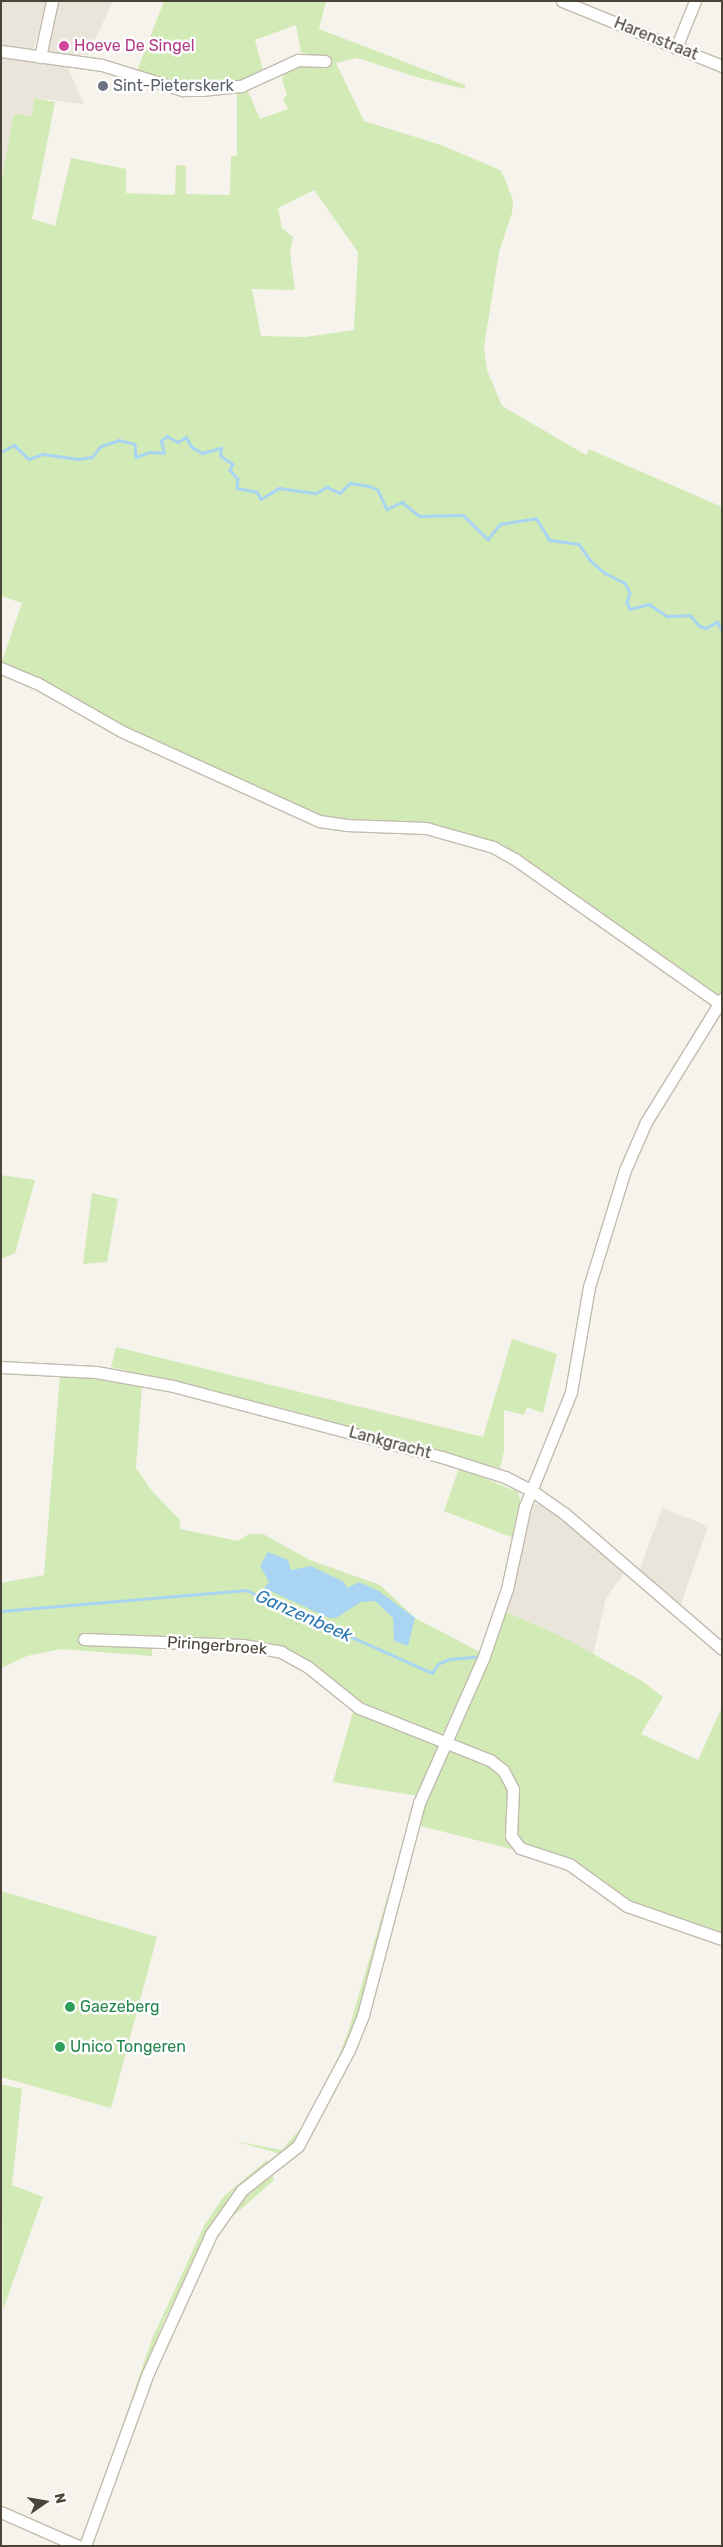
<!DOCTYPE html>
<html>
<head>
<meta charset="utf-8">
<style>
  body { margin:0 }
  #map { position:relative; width:723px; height:2547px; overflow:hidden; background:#f6f3ec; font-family:Rubik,sans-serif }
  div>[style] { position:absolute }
  .residential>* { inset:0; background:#eae5da }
  .green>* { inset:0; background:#d2eab5 }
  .water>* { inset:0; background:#a9d4f2 }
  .stream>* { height:2.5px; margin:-1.25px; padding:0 1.25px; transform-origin:1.25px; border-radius:1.25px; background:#a9d4f2 }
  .roads { filter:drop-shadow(1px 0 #c2bbae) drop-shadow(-1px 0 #c2bbae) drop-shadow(0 1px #c2bbae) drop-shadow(0 -1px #c2bbae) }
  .minor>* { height:11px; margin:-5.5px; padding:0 5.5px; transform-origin:5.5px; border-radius:5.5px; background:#fff }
  .dots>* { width:14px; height:14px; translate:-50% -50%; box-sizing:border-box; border:2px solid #fff; border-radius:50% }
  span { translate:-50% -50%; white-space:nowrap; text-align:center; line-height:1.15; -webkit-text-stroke:5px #fff; paint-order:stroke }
  .street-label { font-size:16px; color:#4b4439 }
  .hotel-label { font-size:16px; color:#b23c85 }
  .left { translate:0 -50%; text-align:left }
  .worship-label { font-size:16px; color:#5b616d }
  .leisure-label { font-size:16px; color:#27864d }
  .water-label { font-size:18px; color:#2e7ab2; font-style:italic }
  .frame { position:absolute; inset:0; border:2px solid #4b4439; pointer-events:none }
  .north { position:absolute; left:20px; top:2477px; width:50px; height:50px; -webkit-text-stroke:4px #fff; paint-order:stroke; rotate:77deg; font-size:14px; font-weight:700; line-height:20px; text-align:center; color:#4b4439 }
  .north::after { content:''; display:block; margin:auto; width:18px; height:22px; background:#4b4439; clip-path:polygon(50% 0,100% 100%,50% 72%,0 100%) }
</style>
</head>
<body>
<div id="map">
  <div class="residential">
    <div style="clip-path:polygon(1px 1px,48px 1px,33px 51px,1px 48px)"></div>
    <div style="clip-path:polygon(56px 1px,113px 1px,88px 55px,50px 55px,46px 51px)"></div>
    <div style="clip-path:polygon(1px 54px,67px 66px,84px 104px,35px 98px,32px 116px,14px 114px,1px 183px)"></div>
    <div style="clip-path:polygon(541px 1503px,625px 1572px,606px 1598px,593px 1655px,563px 1637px,504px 1611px,532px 1508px,534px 1504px)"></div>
    <div style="clip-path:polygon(662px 1508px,708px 1526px,680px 1607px,639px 1571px)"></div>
  </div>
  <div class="green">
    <div style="clip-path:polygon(evenodd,164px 1px,326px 1px,319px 29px,465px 85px,465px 89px,420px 78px,357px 58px,336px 63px,364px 121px,441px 145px,500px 170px,504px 177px,513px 200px,512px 213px,499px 252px,484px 347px,487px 370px,502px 406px,586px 455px,589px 449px,722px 507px,722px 993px,713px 994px,478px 839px,315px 816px,117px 724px,1px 664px,22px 603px,1px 596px,1px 183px,14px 114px,32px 116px,34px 98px,55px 102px,32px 219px,55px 226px,71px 158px,126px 169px,126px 193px,175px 195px,176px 165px,186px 166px,186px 194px,230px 195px,231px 156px,237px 156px,237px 92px,247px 89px,260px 119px,288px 109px,283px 99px,287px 95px,282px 80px,286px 70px,326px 56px,301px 53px,296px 25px,255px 40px,263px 70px,237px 83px,178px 86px,137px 71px,164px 1px,314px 190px,358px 252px,354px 330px,305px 337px,261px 336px,252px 289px,295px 290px,290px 253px,293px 237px,282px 228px,278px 208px,314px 190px)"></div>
    <div style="clip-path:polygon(1px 1175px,35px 1180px,15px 1253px,1px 1259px)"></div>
    <div style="clip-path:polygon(92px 1193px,118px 1199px,107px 1262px,83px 1264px)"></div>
    <div style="clip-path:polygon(512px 1339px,557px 1354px,543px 1413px,527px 1407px,524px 1415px,504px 1410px,504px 1451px,500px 1468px,282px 1408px,111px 1367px,116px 1347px,483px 1437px)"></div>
    <div style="clip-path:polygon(60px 1374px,142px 1386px,136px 1468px,152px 1491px,180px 1520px,180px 1529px,238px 1541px,249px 1534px,263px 1534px,310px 1560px,380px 1585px,415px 1618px,480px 1652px,443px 1733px,439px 1735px,367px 1709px,291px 1653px,152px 1639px,152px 1656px,61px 1649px,27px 1656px,1px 1668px,1px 1583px,44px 1575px)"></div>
    <div style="clip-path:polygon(459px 1468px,518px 1492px,521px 1505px,516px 1539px,444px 1511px)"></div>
    <div style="clip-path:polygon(504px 1611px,563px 1637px,642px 1681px,663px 1697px,641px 1734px,698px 1760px,722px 1707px,722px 1937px,617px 1899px,588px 1872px,516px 1842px,512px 1779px,452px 1741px,490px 1656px)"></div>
    <div style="clip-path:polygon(354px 1708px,439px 1744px,418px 1796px,333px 1782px)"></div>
    <div style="clip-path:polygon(446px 1749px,455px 1749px,496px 1768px,509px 1786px,509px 1840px,515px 1850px,417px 1825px)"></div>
    <div style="clip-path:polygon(409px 1823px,360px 2016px,304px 2135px,280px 2154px,235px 2141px,282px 2150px,302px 2127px,336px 2063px,348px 2032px)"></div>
    <div style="clip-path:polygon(1px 1891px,157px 1937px,111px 2108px,1px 2077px)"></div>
    <div style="clip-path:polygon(1px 2084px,22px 2089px,12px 2185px,43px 2197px,3px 2310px)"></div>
    <div style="clip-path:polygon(267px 2160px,274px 2180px,231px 2218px,214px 2243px,192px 2291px,182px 2286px,162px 2325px,113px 2453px,152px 2339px,205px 2224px,224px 2196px)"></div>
  </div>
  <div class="water">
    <div style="clip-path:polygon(268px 1552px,288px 1560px,291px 1570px,311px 1566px,344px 1582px,347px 1588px,359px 1582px,379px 1591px,415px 1618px,408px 1646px,394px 1641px,393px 1618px,375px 1601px,361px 1602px,336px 1618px,329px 1618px,264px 1588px,269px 1582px,260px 1566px)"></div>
  </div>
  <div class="stream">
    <div style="left:1px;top:452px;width:15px;rotate:-28deg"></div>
    <div style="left:14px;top:445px;width:21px;rotate:43deg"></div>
    <div style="left:29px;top:459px;width:15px;rotate:-20deg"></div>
    <div style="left:43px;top:454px;width:35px;rotate:8deg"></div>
    <div style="left:78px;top:459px;width:14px;rotate:-8deg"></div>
    <div style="left:92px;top:457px;width:14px;rotate:-51deg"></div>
    <div style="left:101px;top:446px;width:19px;rotate:-18deg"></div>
    <div style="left:119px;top:440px;width:16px;rotate:14deg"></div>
    <div style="left:135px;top:444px;width:13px;rotate:86deg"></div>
    <div style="left:136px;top:457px;width:15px;rotate:-20deg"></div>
    <div style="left:150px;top:452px;width:14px;rotate:4deg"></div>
    <div style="left:164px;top:453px;width:12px;rotate:-104deg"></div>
    <div style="left:161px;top:441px;width:8px;rotate:-40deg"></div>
    <div style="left:167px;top:436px;width:13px;rotate:29deg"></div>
    <div style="left:178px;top:442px;width:9px;rotate:-32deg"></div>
    <div style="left:186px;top:437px;width:12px;rotate:59deg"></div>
    <div style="left:192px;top:447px;width:12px;rotate:31deg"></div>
    <div style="left:202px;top:453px;width:20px;rotate:-15deg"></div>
    <div style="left:221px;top:448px;width:8px;rotate:90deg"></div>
    <div style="left:221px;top:456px;width:14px;rotate:34deg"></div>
    <div style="left:233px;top:464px;width:7px;rotate:117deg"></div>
    <div style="left:230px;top:470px;width:12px;rotate:48deg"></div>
    <div style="left:238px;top:479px;width:9px;rotate:96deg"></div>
    <div style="left:237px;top:488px;width:20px;rotate:11deg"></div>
    <div style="left:257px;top:492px;width:8px;rotate:60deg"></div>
    <div style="left:261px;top:499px;width:21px;rotate:-31deg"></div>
    <div style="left:279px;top:488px;width:37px;rotate:8deg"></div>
    <div style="left:316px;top:493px;width:13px;rotate:-29deg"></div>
    <div style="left:327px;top:487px;width:14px;rotate:25deg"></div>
    <div style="left:340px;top:493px;width:14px;rotate:-45deg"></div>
    <div style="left:350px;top:483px;width:19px;rotate:9deg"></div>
    <div style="left:369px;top:486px;width:10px;rotate:24deg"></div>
    <div style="left:378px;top:490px;width:21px;rotate:65deg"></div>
    <div style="left:387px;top:509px;width:17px;rotate:-25deg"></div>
    <div style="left:402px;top:502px;width:22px;rotate:39deg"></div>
    <div style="left:419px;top:516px;width:44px;rotate:-1.3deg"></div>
    <div style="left:463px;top:515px;width:35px;rotate:44deg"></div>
    <div style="left:488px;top:539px;width:19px;rotate:-51deg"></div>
    <div style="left:500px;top:524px;width:36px;rotate:-9deg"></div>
    <div style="left:536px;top:518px;width:26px;rotate:58deg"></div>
    <div style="left:550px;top:540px;width:29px;rotate:8deg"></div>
    <div style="left:579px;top:544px;width:19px;rotate:55deg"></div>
    <div style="left:590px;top:560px;width:20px;rotate:41deg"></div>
    <div style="left:605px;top:573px;width:22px;rotate:27deg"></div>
    <div style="left:625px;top:583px;width:11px;rotate:63deg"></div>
    <div style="left:630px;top:593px;width:10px;rotate:107deg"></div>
    <div style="left:627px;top:603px;width:7px;rotate:63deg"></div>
    <div style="left:630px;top:609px;width:20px;rotate:-15deg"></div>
    <div style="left:649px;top:604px;width:22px;rotate:34deg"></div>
    <div style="left:667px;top:616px;width:23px;rotate:-2deg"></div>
    <div style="left:690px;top:615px;width:15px;rotate:48deg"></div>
    <div style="left:700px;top:626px;width:6px;rotate:18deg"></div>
    <div style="left:706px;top:628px;width:13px;rotate:-29deg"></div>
    <div style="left:717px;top:622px;width:9px;rotate:58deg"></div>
    <div style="left:1px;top:1611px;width:246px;rotate:-4.9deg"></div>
    <div style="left:246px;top:1590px;width:204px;rotate:24deg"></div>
    <div style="left:432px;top:1673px;width:11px;rotate:-56deg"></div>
    <div style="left:438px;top:1664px;width:13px;rotate:-23deg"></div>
    <div style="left:450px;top:1659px;width:25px;rotate:-5deg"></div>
  </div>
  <div class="roads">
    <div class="minor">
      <div style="left:562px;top:1px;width:173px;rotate:22.1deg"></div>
      <div style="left:676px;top:48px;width:51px;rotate:-68deg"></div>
      <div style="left:1px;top:51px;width:102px;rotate:7.9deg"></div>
      <div style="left:102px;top:65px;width:85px;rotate:17.2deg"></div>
      <div style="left:183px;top:90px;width:18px"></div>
      <div style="left:201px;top:90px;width:40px;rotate:-5.7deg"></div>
      <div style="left:241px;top:86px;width:63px;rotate:-24.5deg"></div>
      <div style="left:298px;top:60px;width:27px;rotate:2deg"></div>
      <div style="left:40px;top:57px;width:57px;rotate:-77.9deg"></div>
      <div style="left:1px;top:668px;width:39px;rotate:23deg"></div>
      <div style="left:37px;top:683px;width:97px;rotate:29.7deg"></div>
      <div style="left:121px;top:731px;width:217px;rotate:24.4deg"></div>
      <div style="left:319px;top:821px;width:27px;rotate:8deg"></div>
      <div style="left:346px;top:825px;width:80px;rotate:2.1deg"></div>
      <div style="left:426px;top:828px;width:70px;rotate:15.8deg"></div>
      <div style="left:493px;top:847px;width:26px;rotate:29deg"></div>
      <div style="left:516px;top:860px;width:248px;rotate:35.2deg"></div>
      <div style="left:1px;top:1367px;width:95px;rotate:3deg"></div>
      <div style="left:96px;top:1372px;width:78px;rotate:10.3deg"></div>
      <div style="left:173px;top:1386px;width:278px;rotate:14.8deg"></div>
      <div style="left:442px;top:1457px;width:66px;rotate:17.6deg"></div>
      <div style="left:505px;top:1477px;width:29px;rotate:27deg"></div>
      <div style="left:531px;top:1490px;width:40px;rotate:34.9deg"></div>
      <div style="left:564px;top:1513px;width:208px;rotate:40.7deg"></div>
      <div style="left:84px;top:1639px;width:159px;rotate:2.2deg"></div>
      <div style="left:243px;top:1645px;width:39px;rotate:10deg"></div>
      <div style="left:281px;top:1652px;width:31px;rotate:29deg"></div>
      <div style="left:308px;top:1667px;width:65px;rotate:38.8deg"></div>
      <div style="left:359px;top:1708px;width:141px;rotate:21.7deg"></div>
      <div style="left:490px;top:1760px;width:16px;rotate:38deg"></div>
      <div style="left:503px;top:1770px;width:21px;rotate:62deg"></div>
      <div style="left:513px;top:1789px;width:47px;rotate:92.4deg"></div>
      <div style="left:511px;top:1836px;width:15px;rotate:53deg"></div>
      <div style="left:520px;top:1848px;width:52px;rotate:18.1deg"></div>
      <div style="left:569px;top:1864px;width:72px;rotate:35.9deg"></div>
      <div style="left:627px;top:1906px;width:101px;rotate:19.2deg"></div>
      <div style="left:1px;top:2512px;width:84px;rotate:23.8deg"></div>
      <div style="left:85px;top:2546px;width:184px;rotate:-70deg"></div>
      <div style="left:148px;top:2373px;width:153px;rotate:-65.6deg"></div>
      <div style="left:211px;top:2234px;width:54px;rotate:-54.8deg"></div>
      <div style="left:242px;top:2190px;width:71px;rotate:-38.2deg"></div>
      <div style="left:298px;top:2146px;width:109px;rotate:-62deg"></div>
      <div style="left:349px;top:2050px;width:38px;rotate:-68deg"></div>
      <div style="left:363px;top:2015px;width:219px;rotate:-75.2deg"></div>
      <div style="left:419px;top:1803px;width:161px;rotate:-66.1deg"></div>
      <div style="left:484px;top:1656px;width:71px;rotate:-71.1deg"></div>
      <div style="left:507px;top:1589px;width:85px;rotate:-77.8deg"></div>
      <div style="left:525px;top:1506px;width:123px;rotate:-68deg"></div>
      <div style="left:571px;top:1392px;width:107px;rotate:-80.3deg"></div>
      <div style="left:589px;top:1287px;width:122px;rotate:-72.9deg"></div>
      <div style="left:625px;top:1170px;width:52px;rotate:-66.4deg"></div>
      <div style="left:646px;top:1122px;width:145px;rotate:-58.3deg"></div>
    </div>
  </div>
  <div class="dots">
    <div style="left:64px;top:46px;background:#d1479c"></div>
    <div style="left:103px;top:86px;background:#6b7280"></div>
    <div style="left:70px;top:2007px;background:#2e9e5b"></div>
    <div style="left:60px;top:2047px;background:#2e9e5b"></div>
  </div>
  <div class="street-label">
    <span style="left:656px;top:39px;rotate:22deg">Harenstraat</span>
    <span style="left:390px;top:1443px;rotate:15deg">Lankgracht</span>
    <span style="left:217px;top:1646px;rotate:4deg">Piringerbroek</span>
  </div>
  <div class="hotel-label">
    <span class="left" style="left:74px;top:46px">Hoeve De Singel</span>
  </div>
  <div class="worship-label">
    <span class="left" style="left:113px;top:86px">Sint-Pieterskerk</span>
  </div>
  <div class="leisure-label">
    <span class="left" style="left:80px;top:2007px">Gaezeberg</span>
    <span class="left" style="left:70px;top:2047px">Unico Tongeren</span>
  </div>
  <div class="water-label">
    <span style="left:304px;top:1616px;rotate:24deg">Ganzenbeek</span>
  </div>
  <div class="frame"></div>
  <div class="north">N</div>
</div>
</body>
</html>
